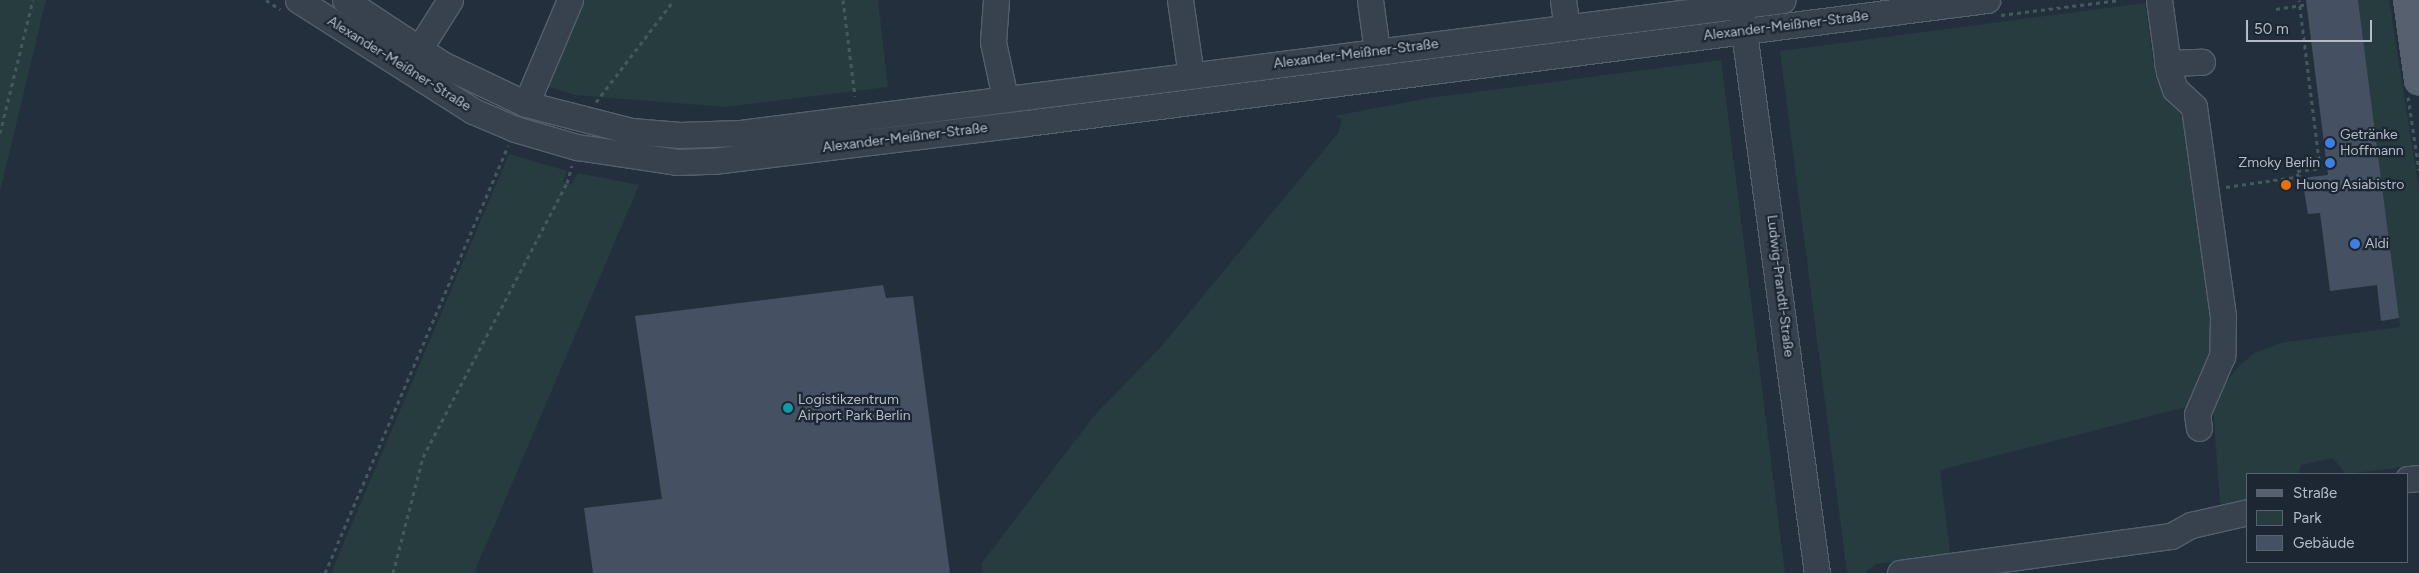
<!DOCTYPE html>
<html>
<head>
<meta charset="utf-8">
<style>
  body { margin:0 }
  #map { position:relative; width:2419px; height:573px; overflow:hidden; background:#242f3e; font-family:Figtree,sans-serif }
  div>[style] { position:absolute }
  .green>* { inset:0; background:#263c3f }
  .building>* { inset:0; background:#455162 }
  .path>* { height:3px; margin-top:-1.5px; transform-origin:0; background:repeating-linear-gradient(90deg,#44595c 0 4px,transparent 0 8px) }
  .roads { filter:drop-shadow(1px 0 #565f6c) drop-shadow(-1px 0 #565f6c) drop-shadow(0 1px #565f6c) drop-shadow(0 -1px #565f6c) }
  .minor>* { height:25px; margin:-12.5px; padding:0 12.5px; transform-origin:12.5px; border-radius:12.5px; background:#38414e }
  .major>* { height:28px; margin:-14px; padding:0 14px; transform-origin:14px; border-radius:14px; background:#56606e }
  .dots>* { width:14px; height:14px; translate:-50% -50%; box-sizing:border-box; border:2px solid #1d2633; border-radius:50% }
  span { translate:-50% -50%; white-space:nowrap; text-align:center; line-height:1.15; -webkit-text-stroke:4.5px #1d2633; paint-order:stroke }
  .street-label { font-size:14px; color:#b4bcc9 }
  .poi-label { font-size:14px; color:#b4bcc9 }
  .left { translate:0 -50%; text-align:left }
  .right { translate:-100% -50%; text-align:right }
  .legend { position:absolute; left:2246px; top:473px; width:162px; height:90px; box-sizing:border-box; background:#1d2633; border:1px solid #59626f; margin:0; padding:6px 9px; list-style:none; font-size:15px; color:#b4bcc9 }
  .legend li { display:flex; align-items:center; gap:10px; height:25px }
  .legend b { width:25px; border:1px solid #59626f }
  .scale { position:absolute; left:2246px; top:20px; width:126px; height:22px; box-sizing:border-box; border:2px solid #b4bcc9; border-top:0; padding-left:6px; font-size:15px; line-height:18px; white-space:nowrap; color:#b4bcc9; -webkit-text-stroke:4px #1d2633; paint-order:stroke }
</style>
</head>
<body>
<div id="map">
  <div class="green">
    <div style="clip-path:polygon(0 0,46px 0,0 192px)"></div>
    <div style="clip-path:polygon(583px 0,878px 0,888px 87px,726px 107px,575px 95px,546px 86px)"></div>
    <div style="clip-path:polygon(2358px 0,2389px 0,2419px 190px,2419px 465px,2346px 474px,2333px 458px,2301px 465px,2298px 474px,2248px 474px,2248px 499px,2225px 504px,2220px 503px,2213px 407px,2217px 395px,2237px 368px,2253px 354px,2281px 343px,2400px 327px)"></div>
    <div style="clip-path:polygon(2145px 3px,2156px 78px,2185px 121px,2214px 339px,2197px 386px,2186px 407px,1940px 470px,1950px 553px,1876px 564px,1865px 573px,1847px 573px,1780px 51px)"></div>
    <div style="clip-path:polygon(1721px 60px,1785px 573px,983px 573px,981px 564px,1094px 416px,1160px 348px,1339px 132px,1342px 119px,1334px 116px,1429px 98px)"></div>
    <div style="clip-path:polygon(509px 154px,567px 171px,563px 182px,571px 185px,578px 173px,639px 185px,474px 573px,331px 573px)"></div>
  </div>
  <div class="building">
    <div style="clip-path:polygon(2306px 0,2358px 0,2399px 318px,2381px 321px,2377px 285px,2330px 291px,2320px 213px,2308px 214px,2302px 178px,2328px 175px)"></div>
    <div style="clip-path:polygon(883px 285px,886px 298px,913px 296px,950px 573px,593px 573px,584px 508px,662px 499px,635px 316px)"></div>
  </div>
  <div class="path">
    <div style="left:266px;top:0;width:17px;rotate:33deg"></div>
    <div style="left:843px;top:0;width:97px;rotate:82.9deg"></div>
    <div style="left:2276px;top:9px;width:31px;rotate:-9deg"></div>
    <div style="left:2001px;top:15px;width:120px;rotate:-7.2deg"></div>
    <div style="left:2408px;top:97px;width:74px;rotate:81.4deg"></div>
    <div style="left:596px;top:102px;width:128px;rotate:-52.6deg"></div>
    <div style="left:0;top:133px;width:137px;rotate:-76.1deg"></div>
    <div style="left:2298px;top:177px;width:6px;rotate:-99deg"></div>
    <div style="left:2297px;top:171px;width:23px;rotate:-7deg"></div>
    <div style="left:2320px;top:168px;width:169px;rotate:-97.1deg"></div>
    <div style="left:2226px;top:187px;width:77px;rotate:-8.2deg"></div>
    <div style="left:325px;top:573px;width:465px;rotate:-66.8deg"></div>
    <div style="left:393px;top:573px;width:120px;rotate:-75.5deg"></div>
    <div style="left:423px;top:457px;width:310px;rotate:-62.3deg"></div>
    <div style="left:567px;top:183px;width:18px;rotate:-74deg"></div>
  </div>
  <div class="roads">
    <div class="minor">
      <div style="left:298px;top:0;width:207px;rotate:32.4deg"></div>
      <div style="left:473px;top:111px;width:46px;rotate:23.2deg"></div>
      <div style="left:515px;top:129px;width:65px;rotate:16.2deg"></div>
      <div style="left:577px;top:147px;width:101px;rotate:8.5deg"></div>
      <div style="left:677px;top:162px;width:36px;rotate:-2deg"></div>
      <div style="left:713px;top:161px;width:316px;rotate:-6.9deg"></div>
      <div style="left:1027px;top:123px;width:968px;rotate:-7.3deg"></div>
      <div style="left:345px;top:0;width:116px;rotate:33.4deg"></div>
      <div style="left:442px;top:64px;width:93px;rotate:25.5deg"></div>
      <div style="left:526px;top:104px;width:108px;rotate:14.4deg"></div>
      <div style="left:631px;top:131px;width:49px;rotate:4.7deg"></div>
      <div style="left:680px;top:135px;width:61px;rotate:-1.9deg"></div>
      <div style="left:741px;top:133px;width:1050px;rotate:-7.27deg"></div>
      <div style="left:996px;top:0;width:42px;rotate:94.1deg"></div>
      <div style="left:993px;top:42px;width:57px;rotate:77.9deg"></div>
      <div style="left:1180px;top:0;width:76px;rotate:81.7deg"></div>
      <div style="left:1370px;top:0;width:51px;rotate:82.2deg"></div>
      <div style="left:1563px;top:0;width:27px;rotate:82deg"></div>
      <div style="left:2159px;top:0;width:73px;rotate:82.1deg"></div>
      <div style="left:2169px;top:72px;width:18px;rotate:71deg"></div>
      <div style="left:2175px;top:89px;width:26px;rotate:43deg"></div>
      <div style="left:2194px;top:107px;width:212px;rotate:82.1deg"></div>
      <div style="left:2223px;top:317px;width:39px;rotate:91deg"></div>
      <div style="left:2222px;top:356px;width:63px;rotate:113.3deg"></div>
      <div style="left:2197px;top:414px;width:14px;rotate:82deg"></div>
      <div style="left:1742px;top:17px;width:561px;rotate:82.32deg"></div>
      <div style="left:419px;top:49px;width:58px;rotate:-57.7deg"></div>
      <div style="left:2167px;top:63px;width:35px;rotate:-2deg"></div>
      <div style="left:526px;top:104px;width:113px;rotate:-67.1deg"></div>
      <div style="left:2408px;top:479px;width:11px;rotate:-5deg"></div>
      <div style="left:1900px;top:573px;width:274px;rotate:-7.8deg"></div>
      <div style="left:2171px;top:536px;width:23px;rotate:-29deg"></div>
      <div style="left:2191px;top:525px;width:58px;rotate:-12.8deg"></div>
    </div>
    <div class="major">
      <div style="left:2408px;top:0;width:81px;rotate:82.2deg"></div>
    </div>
  </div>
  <div class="dots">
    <div style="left:2330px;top:143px;background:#3f7fe0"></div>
    <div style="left:2330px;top:163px;background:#3f7fe0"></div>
    <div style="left:2286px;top:185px;background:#e8710a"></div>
    <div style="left:2355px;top:244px;background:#3f7fe0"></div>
    <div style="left:788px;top:408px;background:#0f9aa8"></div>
  </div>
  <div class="street-label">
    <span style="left:1786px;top:26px;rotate:-7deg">Alexander-Meißner-Straße</span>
    <span style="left:1356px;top:54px;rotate:-7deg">Alexander-Meißner-Straße</span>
    <span style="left:399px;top:64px;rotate:32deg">Alexander-Meißner-Straße</span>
    <span style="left:905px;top:138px;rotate:-7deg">Alexander-Meißner-Straße</span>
    <span style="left:1780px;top:286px;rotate:83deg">Ludwig-Prandtl-Straße</span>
  </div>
  <div class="poi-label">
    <span class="left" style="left:2340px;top:143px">Getränke<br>Hoffmann</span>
    <span class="right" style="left:2320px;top:163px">Zmoky Berlin</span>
    <span class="left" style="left:2296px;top:185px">Huong Asiabistro</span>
    <span class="left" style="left:2365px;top:244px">Aldi</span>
    <span class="left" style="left:798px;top:408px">Logistikzentrum<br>Airport Park Berlin</span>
  </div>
  <ul class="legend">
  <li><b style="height:6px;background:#56606e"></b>Straße</li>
  <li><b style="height:14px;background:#263c3f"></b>Park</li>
  <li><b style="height:14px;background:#455162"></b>Gebäude</li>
  </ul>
  <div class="scale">50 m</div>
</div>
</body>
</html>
